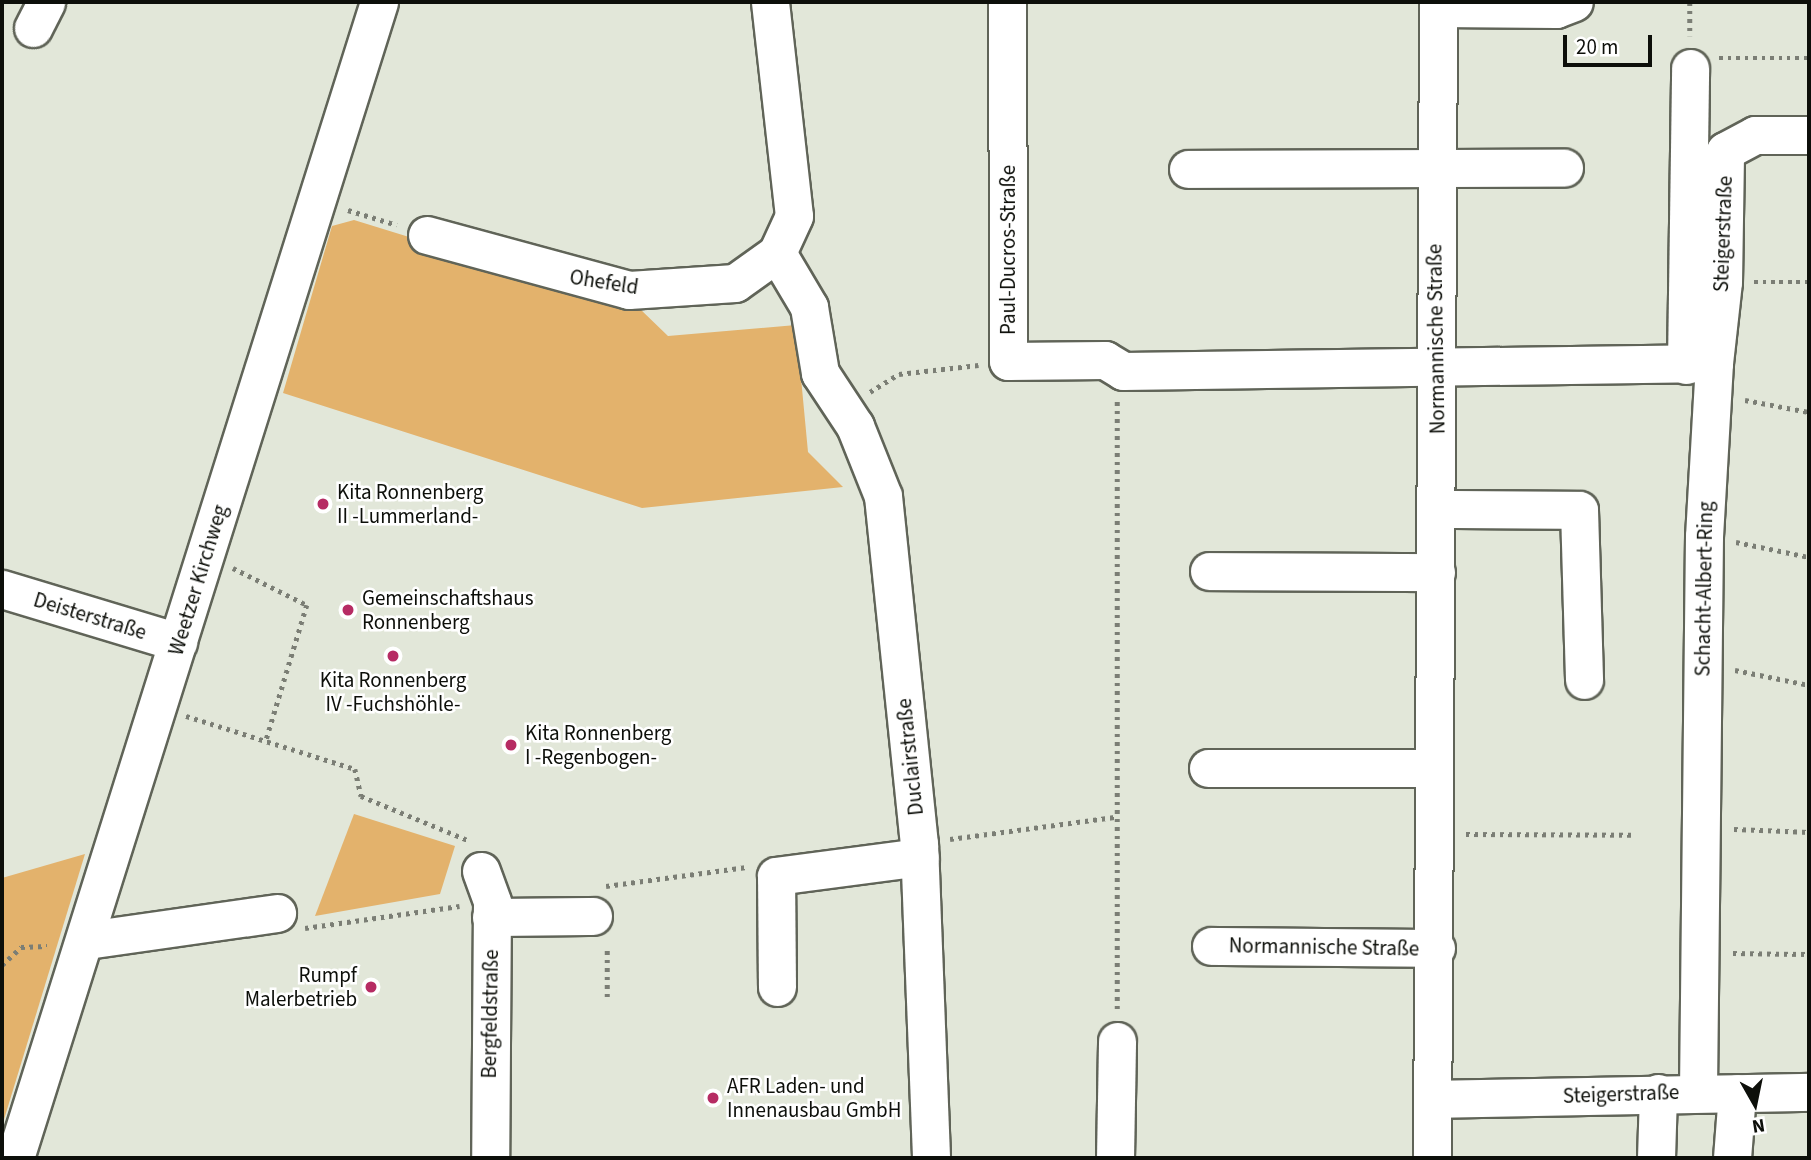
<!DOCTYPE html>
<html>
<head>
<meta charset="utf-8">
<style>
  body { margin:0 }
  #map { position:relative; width:1811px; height:1160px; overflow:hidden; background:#e2e7d9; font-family:"Source Sans 3",sans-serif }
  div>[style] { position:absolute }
  .green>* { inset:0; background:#e3b26c }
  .path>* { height:4.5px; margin-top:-2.25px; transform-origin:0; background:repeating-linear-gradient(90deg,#7b7e75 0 3.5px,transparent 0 8.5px) }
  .roads { filter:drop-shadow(2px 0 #606458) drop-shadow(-2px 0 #606458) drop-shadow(0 2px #606458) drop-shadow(0 -2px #606458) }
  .minor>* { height:37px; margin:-18.5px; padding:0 18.5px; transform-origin:18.5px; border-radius:18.5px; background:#fff }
  .dots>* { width:19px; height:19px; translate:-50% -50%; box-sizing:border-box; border:4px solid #fff; border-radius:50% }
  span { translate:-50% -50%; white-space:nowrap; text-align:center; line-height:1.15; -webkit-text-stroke:5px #fff; paint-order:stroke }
  .street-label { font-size:21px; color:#0d0f0a }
  .poi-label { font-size:21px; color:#0d0f0a }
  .left { translate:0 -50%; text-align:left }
  .right { translate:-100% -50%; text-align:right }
  .frame { position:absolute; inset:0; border:4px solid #0d0f0a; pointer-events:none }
  .north { position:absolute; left:1720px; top:1069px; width:70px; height:70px; -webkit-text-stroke:5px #fff; paint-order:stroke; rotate:171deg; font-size:19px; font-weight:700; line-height:28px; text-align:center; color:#0d0f0a }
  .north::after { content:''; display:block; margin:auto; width:24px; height:32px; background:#0d0f0a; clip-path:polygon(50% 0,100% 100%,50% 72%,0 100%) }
  .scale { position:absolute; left:1563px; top:35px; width:89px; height:32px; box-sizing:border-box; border:4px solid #0d0f0a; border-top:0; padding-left:9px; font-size:21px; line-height:24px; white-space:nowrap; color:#0d0f0a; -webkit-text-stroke:5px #fff; paint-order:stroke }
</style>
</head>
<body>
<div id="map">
  <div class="green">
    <div style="clip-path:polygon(354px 220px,639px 308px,668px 336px,796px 325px,808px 452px,843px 487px,642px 508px,283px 393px,332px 226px)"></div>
    <div style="clip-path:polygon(354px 814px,455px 846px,440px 894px,315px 916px)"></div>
    <div style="clip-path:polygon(85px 854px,2px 1126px,2px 878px)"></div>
  </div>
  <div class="path">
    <div style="left:1690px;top:2px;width:34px;rotate:90deg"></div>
    <div style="left:1719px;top:58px;width:90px"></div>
    <div style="left:348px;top:210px;width:51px;rotate:17deg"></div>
    <div style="left:1754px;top:282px;width:55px"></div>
    <div style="left:870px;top:392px;width:34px;rotate:-32deg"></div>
    <div style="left:899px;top:374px;width:80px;rotate:-6.5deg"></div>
    <div style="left:1745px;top:400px;width:65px;rotate:10.6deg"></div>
    <div style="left:1736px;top:542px;width:75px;rotate:11.6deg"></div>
    <div style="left:233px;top:568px;width:83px;rotate:26.6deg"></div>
    <div style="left:307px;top:605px;width:142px;rotate:106.8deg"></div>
    <div style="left:1735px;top:670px;width:76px;rotate:11.5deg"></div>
    <div style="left:186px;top:716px;width:177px;rotate:17.4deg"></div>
    <div style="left:355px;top:769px;width:28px;rotate:77deg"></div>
    <div style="left:361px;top:796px;width:118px;rotate:22.4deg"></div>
    <div style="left:1734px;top:829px;width:75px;rotate:2.3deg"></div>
    <div style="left:1466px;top:834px;width:167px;rotate:0.3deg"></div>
    <div style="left:950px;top:839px;width:166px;rotate:-7.6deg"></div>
    <div style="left:606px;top:886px;width:142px;rotate:-7.7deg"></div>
    <div style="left:305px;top:928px;width:156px;rotate:-8.1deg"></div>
    <div style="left:1733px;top:953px;width:76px;rotate:0.8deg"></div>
    <div style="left:2px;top:965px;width:26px;rotate:-43deg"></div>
    <div style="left:21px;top:947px;width:26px;rotate:-2deg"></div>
    <div style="left:607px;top:997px;width:51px;rotate:-90deg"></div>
    <div style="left:1117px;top:1009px;width:608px;rotate:-90deg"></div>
  </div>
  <div class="roads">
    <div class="minor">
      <div style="left:770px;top:2px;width:215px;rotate:83.6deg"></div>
      <div style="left:794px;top:216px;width:41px;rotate:114.7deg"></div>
      <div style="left:777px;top:253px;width:63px;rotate:59.3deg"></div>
      <div style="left:809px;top:307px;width:67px;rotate:80.5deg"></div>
      <div style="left:820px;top:373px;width:64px;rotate:56.6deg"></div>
      <div style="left:855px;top:426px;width:75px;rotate:68.2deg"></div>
      <div style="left:883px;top:496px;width:350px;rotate:84.1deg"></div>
      <div style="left:919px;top:844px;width:314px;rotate:87.8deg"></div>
      <div style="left:1007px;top:2px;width:359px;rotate:89.8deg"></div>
      <div style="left:1008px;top:361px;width:97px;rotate:-0.6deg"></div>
      <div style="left:1105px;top:360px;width:21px;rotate:31deg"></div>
      <div style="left:1123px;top:371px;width:591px;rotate:-0.78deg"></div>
      <div style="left:1714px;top:363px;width:173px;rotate:93.3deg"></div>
      <div style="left:1704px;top:536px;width:556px;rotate:90.62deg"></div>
      <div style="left:1438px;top:8px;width:118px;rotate:0.5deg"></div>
      <div style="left:1556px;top:9px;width:19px;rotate:-21deg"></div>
      <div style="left:33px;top:28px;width:29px;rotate:-63deg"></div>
      <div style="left:1188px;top:169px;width:376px;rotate:-0.2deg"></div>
      <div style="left:427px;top:235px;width:209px;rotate:15.2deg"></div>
      <div style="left:629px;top:290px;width:106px;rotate:-3.8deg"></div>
      <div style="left:735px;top:283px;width:52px;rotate:-35.5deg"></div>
      <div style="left:1714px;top:363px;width:81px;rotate:-83.7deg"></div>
      <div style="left:1723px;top:282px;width:131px;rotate:-89.1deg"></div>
      <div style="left:1725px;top:151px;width:34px;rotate:-28deg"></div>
      <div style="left:1755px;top:135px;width:54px"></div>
      <div style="left:1686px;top:365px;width:297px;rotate:-89.2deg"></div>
      <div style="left:1437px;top:509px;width:142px;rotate:0.4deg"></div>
      <div style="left:1579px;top:510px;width:170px;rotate:88.3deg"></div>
      <div style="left:1209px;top:571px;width:227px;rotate:0.3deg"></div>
      <div style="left:2px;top:589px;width:184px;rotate:16.8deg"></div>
      <div style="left:1208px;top:768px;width:225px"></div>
      <div style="left:481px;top:871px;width:33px;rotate:70deg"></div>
      <div style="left:492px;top:902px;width:256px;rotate:90.4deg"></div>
      <div style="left:491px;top:917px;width:102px;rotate:-0.6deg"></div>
      <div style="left:87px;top:940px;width:192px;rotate:-8.1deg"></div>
      <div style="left:1211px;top:946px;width:225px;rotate:0.5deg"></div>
      <div style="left:777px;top:987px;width:111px;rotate:-90.5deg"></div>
      <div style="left:776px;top:876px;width:145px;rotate:-7.5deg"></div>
      <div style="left:1433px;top:1099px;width:376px;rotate:-1.1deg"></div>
      <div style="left:15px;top:1158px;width:1212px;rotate:-72.52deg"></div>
      <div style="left:1115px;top:1158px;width:117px;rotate:-89deg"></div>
      <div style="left:1432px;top:1158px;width:1156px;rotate:-89.7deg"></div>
      <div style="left:1656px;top:1158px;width:65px;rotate:-88.2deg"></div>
      <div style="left:1732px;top:1158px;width:65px;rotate:-85.6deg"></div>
    </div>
  </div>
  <div class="dots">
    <div style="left:323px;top:504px;background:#b62b63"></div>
    <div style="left:348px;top:610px;background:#b62b63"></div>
    <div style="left:393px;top:656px;background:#b62b63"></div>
    <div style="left:511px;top:745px;background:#b62b63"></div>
    <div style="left:371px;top:987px;background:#b62b63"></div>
    <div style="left:713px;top:1098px;background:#b62b63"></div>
  </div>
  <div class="street-label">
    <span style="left:1723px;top:234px;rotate:-88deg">Steigerstraße</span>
    <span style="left:1008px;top:250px;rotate:-90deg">Paul-Ducros-Straße</span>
    <span style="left:604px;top:282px;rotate:9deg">Ohefeld</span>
    <span style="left:1436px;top:339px;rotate:-91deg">Normannische Straße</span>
    <span style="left:198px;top:580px;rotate:-73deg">Weetzer Kirchweg</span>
    <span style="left:1704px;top:589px;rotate:-89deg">Schacht-Albert-Ring</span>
    <span style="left:90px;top:616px;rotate:17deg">Deisterstraße</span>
    <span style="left:910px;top:757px;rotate:-96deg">Duclairstraße</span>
    <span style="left:1324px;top:947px;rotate:1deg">Normannische Straße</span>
    <span style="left:490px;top:1014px;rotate:-89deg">Bergfeldstraße</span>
    <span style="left:1621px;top:1094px;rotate:-2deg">Steigerstraße</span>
  </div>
  <div class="poi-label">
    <span class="left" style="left:337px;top:504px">Kita Ronnenberg<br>II -Lummerland-</span>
    <span class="left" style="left:362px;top:610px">Gemeinschaftshaus<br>Ronnenberg</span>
    <span style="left:393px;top:692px">Kita Ronnenberg<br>IV -Fuchshöhle-</span>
    <span class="left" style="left:525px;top:745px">Kita Ronnenberg<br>I -Regenbogen-</span>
    <span class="right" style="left:357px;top:987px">Rumpf<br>Malerbetrieb</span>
    <span class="left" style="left:727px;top:1098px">AFR Laden- und<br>Innenausbau GmbH</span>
  </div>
  <div class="frame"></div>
  <div class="north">N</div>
  <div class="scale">20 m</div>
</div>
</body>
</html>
